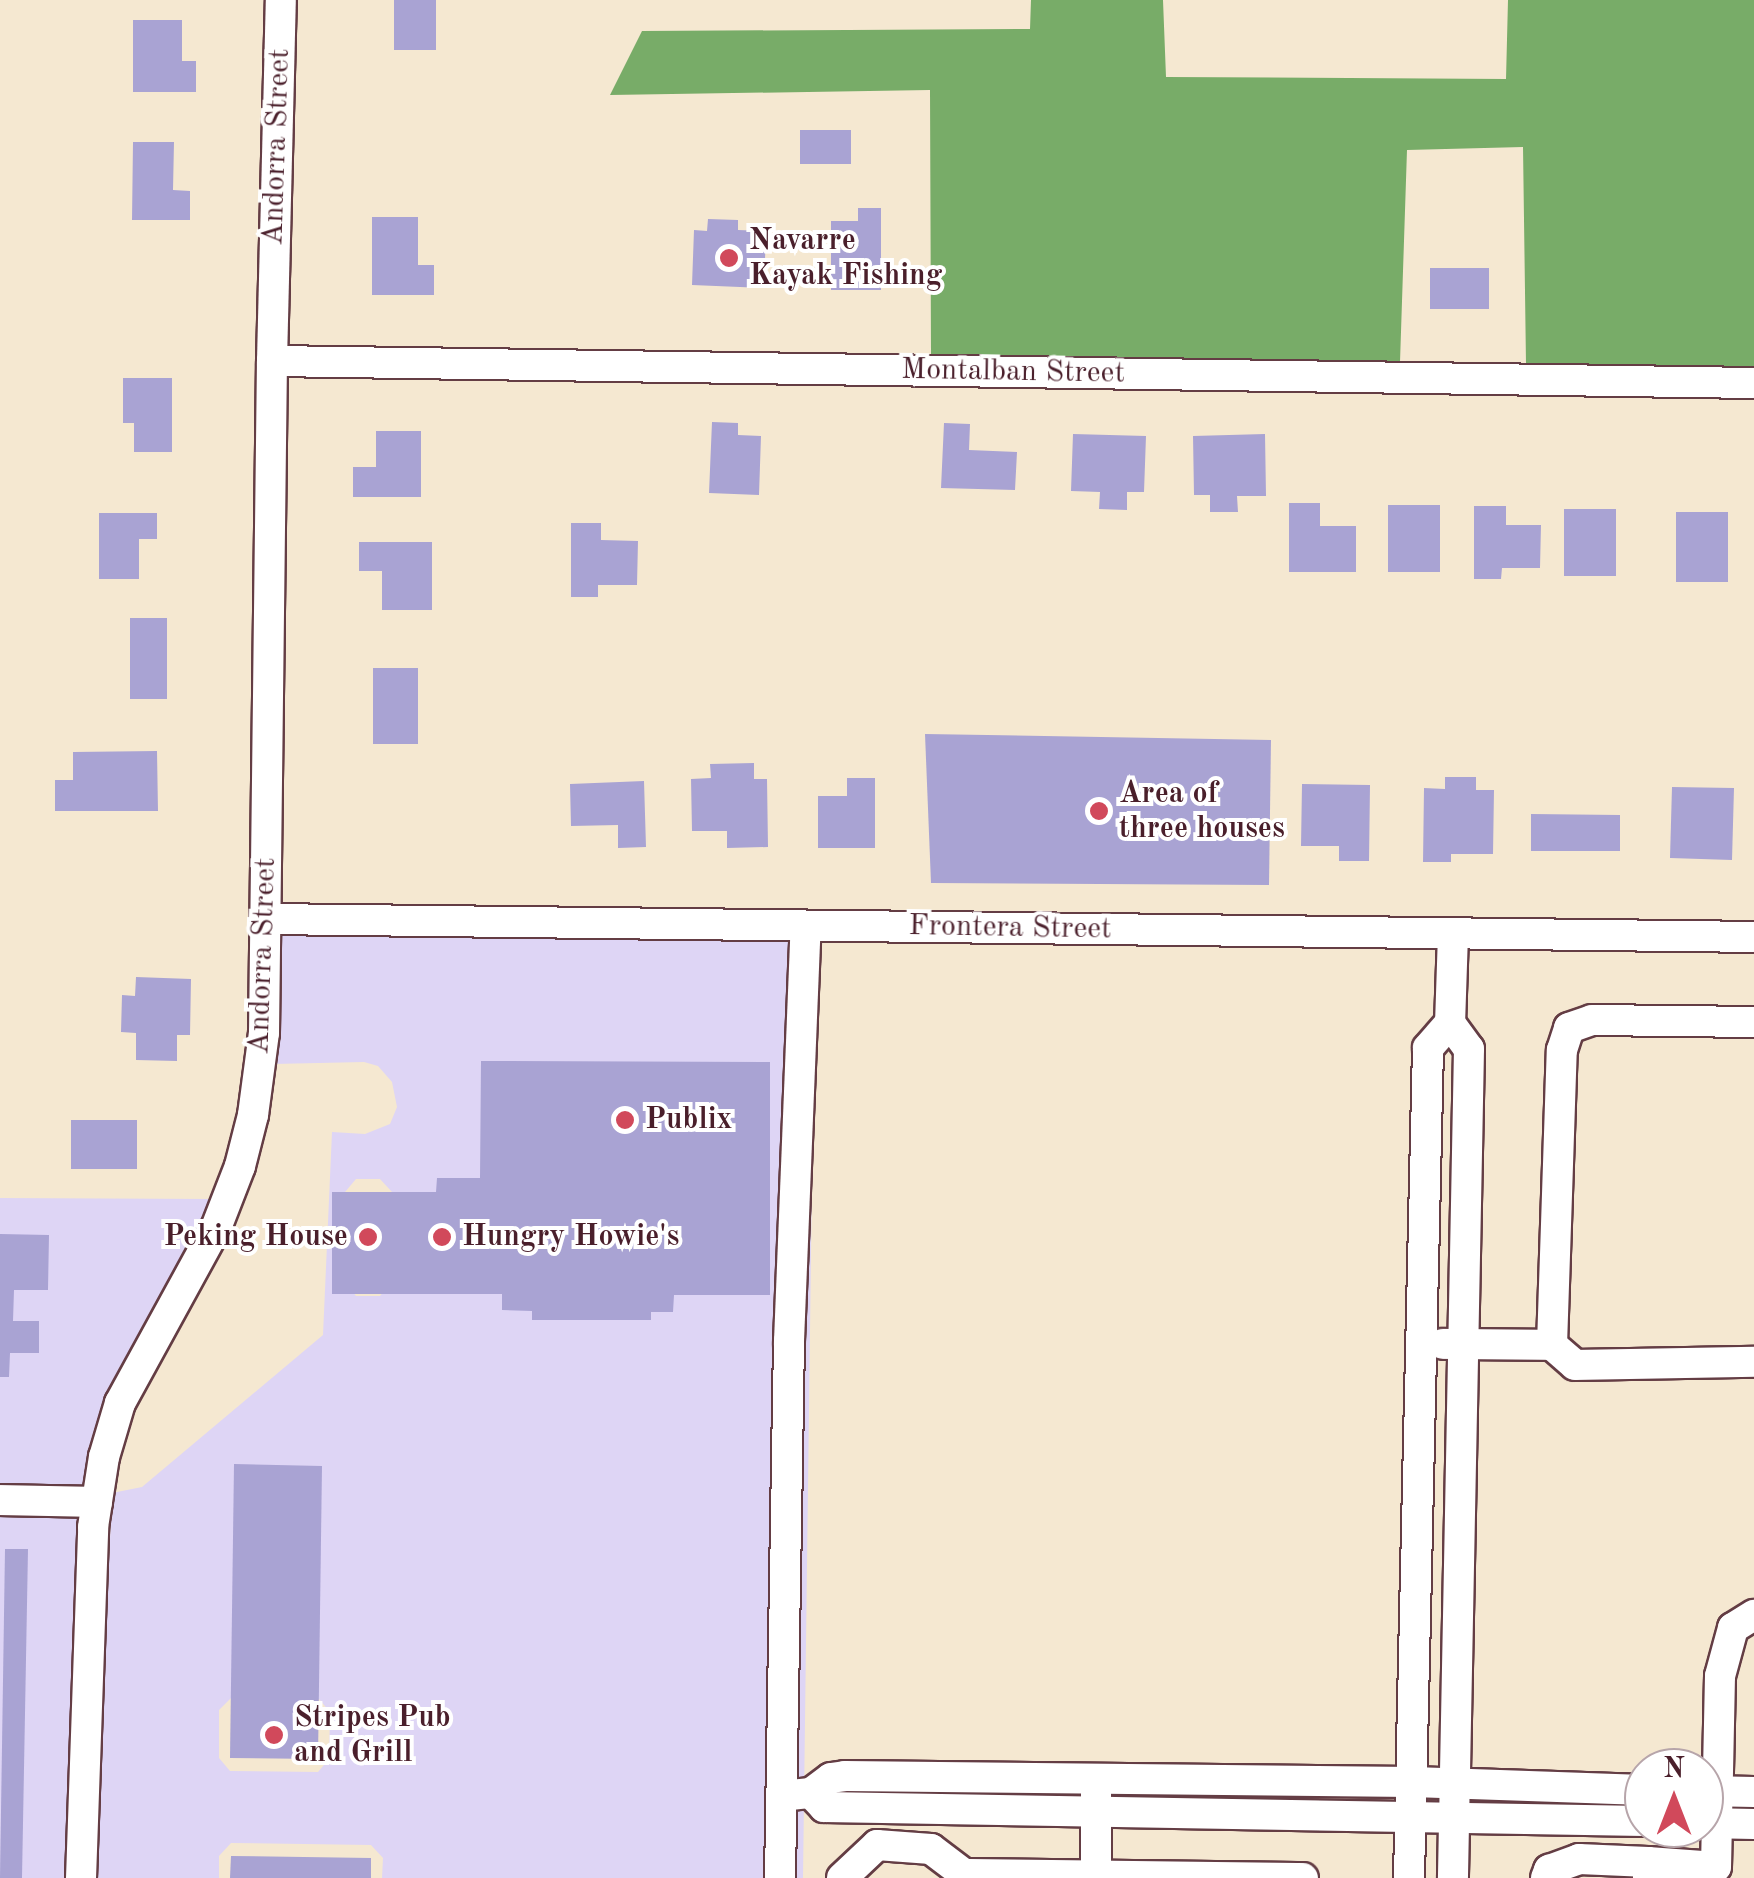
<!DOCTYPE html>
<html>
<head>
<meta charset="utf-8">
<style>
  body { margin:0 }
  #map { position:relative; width:1754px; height:1878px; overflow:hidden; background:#f5e8d1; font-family:"Old Standard TT",serif }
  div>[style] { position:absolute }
  .built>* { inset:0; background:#ded5f5 }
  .forest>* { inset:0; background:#78ac68 }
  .building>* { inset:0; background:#a9a3d3 }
  .roads { filter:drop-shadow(2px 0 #643d44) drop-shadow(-2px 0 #643d44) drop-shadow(0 2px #643d44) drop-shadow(0 -2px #643d44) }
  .minor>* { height:30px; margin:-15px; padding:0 15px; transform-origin:15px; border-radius:15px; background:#fff }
  .dots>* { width:28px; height:28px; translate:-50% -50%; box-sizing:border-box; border:5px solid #fff; border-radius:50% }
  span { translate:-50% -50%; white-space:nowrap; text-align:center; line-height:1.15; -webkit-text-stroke:8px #fff; paint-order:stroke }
  .street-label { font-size:30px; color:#4a1f2b }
  .poi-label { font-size:30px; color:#4a1f2b; font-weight:700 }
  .left { translate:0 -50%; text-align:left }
  .right { translate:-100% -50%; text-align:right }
  .north { position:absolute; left:1624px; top:1748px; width:100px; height:100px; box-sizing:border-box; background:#fff; border:2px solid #b7a5aa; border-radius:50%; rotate:0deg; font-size:28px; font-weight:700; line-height:40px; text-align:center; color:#4a1f2b }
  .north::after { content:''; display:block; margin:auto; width:35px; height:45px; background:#d1495b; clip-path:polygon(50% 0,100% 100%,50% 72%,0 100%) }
</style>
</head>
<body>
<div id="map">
  <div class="built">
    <div style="clip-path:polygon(evenodd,279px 935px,815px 942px,803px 1878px,382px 1878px,383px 1858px,371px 1845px,231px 1843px,219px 1856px,219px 1878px,95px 1878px,112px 1493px,142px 1487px,323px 1335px,332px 1132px,365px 1134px,390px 1124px,397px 1107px,392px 1082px,378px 1066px,364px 1062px,273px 1064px,279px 935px,356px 1179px,380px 1179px,392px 1192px,392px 1282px,380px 1296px,356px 1296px,345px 1282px,345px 1192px,356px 1179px,279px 935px,231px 1698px,319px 1699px,330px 1712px,329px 1759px,318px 1772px,230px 1771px,219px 1758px,219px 1710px,231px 1698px)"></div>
    <div style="clip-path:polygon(0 1198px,213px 1199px,108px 1395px,86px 1486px,0 1484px)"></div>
    <div style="clip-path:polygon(0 1515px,81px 1517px,68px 1878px,0 1878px)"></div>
  </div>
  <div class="forest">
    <div style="clip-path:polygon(1031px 0,1163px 0,1166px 77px,1506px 79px,1508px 0,1754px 0,1754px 367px,1526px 364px,1523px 147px,1407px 150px,1400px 362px,931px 355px,930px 90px,610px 95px,642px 31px,1030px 29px)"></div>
  </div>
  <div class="building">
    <div style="clip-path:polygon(394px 0,436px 0,436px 50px,394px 50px)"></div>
    <div style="clip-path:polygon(133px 20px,182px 20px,182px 61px,196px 61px,196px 92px,133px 92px)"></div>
    <div style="clip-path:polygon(800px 130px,851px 130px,851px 164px,800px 164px)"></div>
    <div style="clip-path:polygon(133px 142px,174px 142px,173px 190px,190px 191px,190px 220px,132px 220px)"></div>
    <div style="clip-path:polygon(858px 208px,881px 208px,881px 290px,831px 290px,831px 221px,858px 221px)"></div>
    <div style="clip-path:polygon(372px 217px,418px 217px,418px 265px,434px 265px,434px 295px,372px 295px)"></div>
    <div style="clip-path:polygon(708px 219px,738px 220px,738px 230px,766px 231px,764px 288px,692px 285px,694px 230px,707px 231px)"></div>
    <div style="clip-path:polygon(1430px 268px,1489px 268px,1489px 309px,1430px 309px)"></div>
    <div style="clip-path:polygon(123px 378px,172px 378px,172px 452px,134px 452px,134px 423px,123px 423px)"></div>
    <div style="clip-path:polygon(712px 422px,738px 423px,738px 435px,761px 436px,759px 495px,709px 493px)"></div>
    <div style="clip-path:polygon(944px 423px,970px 424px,969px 450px,1017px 452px,1015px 490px,941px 488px)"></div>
    <div style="clip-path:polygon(376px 431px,421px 431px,421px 497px,353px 497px,353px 467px,376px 467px)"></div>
    <div style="clip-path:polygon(1073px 434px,1146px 436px,1144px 492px,1127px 492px,1127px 510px,1099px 509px,1100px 492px,1071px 491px)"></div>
    <div style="clip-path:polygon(1265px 434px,1266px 496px,1237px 496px,1238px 512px,1210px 512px,1210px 495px,1194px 495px,1193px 436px)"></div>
    <div style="clip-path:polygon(1289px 503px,1320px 503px,1320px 526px,1356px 526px,1356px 572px,1289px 572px)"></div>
    <div style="clip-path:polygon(1388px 505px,1440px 505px,1440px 572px,1388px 572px)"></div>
    <div style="clip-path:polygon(1474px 506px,1506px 506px,1506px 525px,1541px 525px,1540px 568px,1502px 568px,1501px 579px,1474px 579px)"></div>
    <div style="clip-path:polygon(1564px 509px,1616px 509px,1616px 576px,1564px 576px)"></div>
    <div style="clip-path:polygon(1676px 512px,1728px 512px,1728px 582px,1676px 582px)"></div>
    <div style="clip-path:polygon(99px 513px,157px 513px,157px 539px,139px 539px,139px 579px,99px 579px)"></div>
    <div style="clip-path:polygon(571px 523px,601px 523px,601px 540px,638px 541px,637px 585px,598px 585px,598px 597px,571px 597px)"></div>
    <div style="clip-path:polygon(359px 542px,432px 542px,432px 610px,382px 610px,382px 571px,359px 571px)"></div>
    <div style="clip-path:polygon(130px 618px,167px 618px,167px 699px,130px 699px)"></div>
    <div style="clip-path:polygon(373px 668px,418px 668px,418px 744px,373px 744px)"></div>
    <div style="clip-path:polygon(925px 734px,1271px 740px,1269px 885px,931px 883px)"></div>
    <div style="clip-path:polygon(157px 751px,158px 811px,55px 811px,55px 780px,73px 780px,73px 752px)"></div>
    <div style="clip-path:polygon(754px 763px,754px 779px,767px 779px,768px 847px,727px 848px,727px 831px,692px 831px,691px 779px,711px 778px,710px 764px)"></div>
    <div style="clip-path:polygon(1445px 777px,1476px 777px,1476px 790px,1494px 790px,1493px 854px,1451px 854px,1451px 862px,1423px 862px,1424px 788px,1445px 789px)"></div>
    <div style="clip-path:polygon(847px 778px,875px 778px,875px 848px,818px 848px,818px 796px,847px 796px)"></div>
    <div style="clip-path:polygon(644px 781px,646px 847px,618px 848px,618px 825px,571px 826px,570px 784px)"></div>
    <div style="clip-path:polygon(1302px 784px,1370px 785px,1369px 861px,1339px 861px,1339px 846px,1301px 846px)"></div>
    <div style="clip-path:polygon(1672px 787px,1734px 788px,1732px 860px,1670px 858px)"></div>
    <div style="clip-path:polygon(1531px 814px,1620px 815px,1620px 851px,1531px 851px)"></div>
    <div style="clip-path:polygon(136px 977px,191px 979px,190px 1035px,177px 1035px,177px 1061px,136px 1060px,136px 1033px,121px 1032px,122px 995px,135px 996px)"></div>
    <div style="clip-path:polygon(481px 1061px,770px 1062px,770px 1295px,674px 1295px,673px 1312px,651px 1312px,651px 1320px,532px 1320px,532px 1311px,502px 1310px,502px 1294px,332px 1294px,332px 1192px,436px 1192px,437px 1178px,480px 1178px)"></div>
    <div style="clip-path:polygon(71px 1120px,137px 1120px,137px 1169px,71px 1169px)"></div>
    <div style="clip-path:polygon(0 1234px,49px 1235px,48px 1290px,14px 1290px,13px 1321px,39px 1321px,39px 1353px,10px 1353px,9px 1377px,0 1377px)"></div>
    <div style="clip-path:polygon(234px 1464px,322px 1466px,318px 1759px,230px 1758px)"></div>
    <div style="clip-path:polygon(5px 1549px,28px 1549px,22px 1878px,0 1878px)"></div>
    <div style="clip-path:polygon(231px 1856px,371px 1858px,371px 1878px,230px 1878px)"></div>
  </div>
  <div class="roads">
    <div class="minor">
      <div style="left:272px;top:361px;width:1482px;rotate:0.85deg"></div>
      <div style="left:266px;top:919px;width:1488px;rotate:0.69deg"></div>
      <div style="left:1453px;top:934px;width:89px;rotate:91.9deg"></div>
      <div style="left:1450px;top:1023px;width:32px;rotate:54deg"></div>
      <div style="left:1469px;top:1049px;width:829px;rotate:91.11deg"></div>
      <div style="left:1443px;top:1344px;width:109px;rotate:0.5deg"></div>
      <div style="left:1552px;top:1345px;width:295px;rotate:-88.1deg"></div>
      <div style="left:1562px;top:1050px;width:23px;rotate:-72deg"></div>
      <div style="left:1569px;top:1028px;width:24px;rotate:-19deg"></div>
      <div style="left:1592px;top:1020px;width:162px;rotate:0.7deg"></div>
      <div style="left:1552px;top:1345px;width:30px;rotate:41deg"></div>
      <div style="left:1575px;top:1365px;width:179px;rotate:-1deg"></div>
      <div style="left:0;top:1500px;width:97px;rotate:1.2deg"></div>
      <div style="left:1704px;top:1791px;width:50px;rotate:1.1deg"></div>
      <div style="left:811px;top:1793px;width:19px;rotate:47deg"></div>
      <div style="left:824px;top:1807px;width:820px;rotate:0.98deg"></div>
      <div style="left:781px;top:1796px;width:30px;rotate:-6deg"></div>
      <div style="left:811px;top:1793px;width:25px;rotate:-37deg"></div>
      <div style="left:831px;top:1778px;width:14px;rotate:-8deg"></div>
      <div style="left:845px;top:1776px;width:568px;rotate:0.61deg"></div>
      <div style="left:1413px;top:1782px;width:231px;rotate:2deg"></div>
      <div style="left:1704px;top:1823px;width:50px;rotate:1.1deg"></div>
      <div style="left:1648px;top:1862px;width:68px;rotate:4.2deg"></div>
      <div style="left:1716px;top:1867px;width:191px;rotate:-88.8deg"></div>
      <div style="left:1720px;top:1676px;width:50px;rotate:-74.8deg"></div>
      <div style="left:1733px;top:1628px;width:25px;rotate:-32deg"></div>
      <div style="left:81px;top:1878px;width:351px;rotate:-88deg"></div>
      <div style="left:93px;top:1527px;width:71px;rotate:-81.1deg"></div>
      <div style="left:104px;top:1457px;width:56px;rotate:-73.5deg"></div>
      <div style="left:120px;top:1403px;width:200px;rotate:-61.3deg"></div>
      <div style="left:216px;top:1228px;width:66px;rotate:-68.8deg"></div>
      <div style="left:240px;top:1166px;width:53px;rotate:-75.7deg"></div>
      <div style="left:253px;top:1115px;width:83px;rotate:-82.4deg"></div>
      <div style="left:264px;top:1033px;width:672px;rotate:-89.32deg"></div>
      <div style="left:272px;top:361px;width:361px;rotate:-88.6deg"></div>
      <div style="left:780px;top:1878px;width:537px;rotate:-89.04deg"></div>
      <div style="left:789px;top:1341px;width:415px;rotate:-87.7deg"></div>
      <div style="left:842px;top:1878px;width:48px;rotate:-43.3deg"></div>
      <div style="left:877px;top:1845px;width:54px;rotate:4.2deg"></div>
      <div style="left:931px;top:1849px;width:41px;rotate:37.1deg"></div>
      <div style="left:964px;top:1874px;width:339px;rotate:0.7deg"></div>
      <div style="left:1096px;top:1878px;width:87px;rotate:-90deg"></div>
      <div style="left:1409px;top:1878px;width:830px;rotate:-88.69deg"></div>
      <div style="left:1428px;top:1048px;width:33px;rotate:-49deg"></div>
      <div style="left:1546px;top:1878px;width:9px;rotate:-69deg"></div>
      <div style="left:1549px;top:1870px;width:32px;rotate:-20deg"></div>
      <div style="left:1579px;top:1859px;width:69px;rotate:2.5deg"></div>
      <div style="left:1648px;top:1862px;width:16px;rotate:90deg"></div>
    </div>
  </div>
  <div class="dots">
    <div style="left:729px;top:258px;background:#d1495b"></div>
    <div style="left:1099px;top:811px;background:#d1495b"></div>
    <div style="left:625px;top:1120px;background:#d1495b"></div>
    <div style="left:368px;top:1237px;background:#d1495b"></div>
    <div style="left:442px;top:1237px;background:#d1495b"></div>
    <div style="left:274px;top:1735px;background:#d1495b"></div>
  </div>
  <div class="street-label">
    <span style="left:277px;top:147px;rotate:-88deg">Andorra Street</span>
    <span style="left:1013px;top:372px;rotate:1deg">Montalban Street</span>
    <span style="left:1010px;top:928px;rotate:1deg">Frontera Street</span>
    <span style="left:263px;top:956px;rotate:-88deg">Andorra Street</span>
  </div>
  <div class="poi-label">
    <span class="left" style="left:749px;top:258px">Navarre<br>Kayak Fishing</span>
    <span class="left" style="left:1119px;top:811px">Area of<br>three houses</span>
    <span class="left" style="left:645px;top:1120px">Publix</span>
    <span class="right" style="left:348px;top:1237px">Peking House</span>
    <span class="left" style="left:462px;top:1237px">Hungry Howie's</span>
    <span class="left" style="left:294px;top:1735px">Stripes Pub<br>and Grill</span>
  </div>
  <div class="north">N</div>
</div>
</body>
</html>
